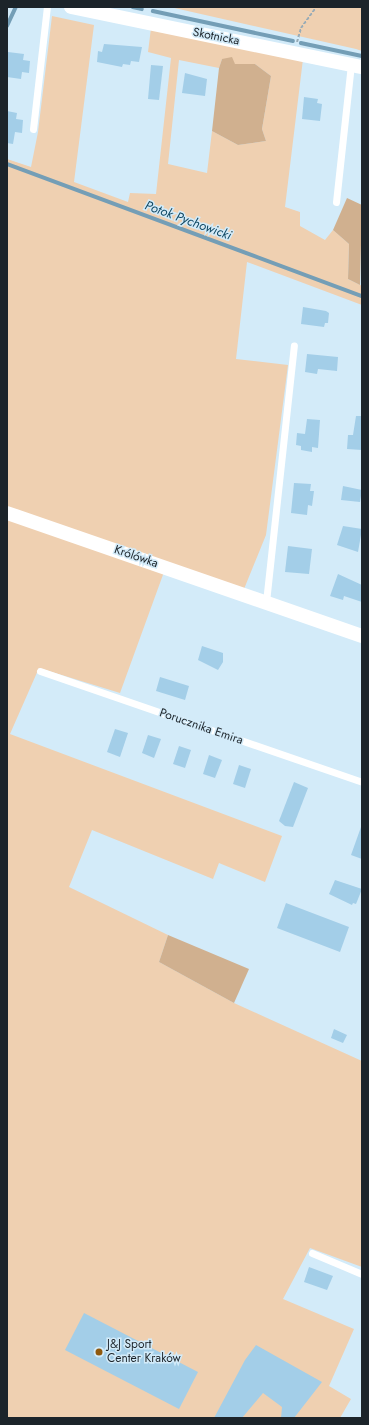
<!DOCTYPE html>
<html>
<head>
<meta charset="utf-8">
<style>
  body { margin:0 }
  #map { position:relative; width:369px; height:1425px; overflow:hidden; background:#d3ebf9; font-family:Jost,sans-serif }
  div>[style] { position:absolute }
  .green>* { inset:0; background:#efd0b1 }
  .forest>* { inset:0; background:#d0b08f }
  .stream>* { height:3.5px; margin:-1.75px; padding:0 1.75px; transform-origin:1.75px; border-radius:1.75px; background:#749eb6 }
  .building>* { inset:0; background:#a3cee8 }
  .path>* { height:2px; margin-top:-1px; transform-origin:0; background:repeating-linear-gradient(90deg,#98abb6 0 3px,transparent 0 5px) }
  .lane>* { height:7px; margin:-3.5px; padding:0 3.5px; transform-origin:3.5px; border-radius:3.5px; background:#fff }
  .street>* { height:14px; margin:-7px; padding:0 7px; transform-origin:7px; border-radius:7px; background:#fff }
  .dots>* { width:11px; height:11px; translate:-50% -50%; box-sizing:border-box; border:2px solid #d3ebf9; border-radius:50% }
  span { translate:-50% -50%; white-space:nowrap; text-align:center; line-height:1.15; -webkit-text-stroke:3px #d3ebf9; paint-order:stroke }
  .street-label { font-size:12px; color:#1c242a }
  .poi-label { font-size:12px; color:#1c242a }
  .left { translate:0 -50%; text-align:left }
  .water-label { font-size:13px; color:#114862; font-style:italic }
  .frame { position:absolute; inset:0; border:8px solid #1c242a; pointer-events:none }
</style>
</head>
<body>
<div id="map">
  <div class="green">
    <div style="clip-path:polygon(170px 7px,362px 7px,362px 51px,356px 49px)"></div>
    <div style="clip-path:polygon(evenodd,52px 16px,94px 25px,74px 182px,128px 202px,130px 193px,156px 194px,171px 58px,148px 52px,151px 28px,303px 59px,285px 207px,300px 212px,300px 226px,325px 240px,333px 230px,349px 244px,348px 279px,362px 286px,362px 305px,247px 262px,236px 359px,288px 365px,266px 535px,244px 589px,164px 572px,120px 693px,39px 668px,10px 734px,282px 836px,265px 882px,219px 863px,213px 879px,92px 830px,69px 887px,168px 935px,159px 962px,234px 1003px,362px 1061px,362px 1267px,310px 1248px,283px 1299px,354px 1329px,329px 1386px,351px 1399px,340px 1418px,7px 1418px,7px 159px,31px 167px,38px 132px,52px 16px,222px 59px,235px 64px,255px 64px,271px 76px,262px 129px,266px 141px,238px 145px,212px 131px,207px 173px,168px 164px,179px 60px,219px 68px,222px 59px)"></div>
  </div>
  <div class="forest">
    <div style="clip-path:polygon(232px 57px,235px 64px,255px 64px,271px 76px,262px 129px,266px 141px,238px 145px,212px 131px,219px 68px,222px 59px)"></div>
    <div style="clip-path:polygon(347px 198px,362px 205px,360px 285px,348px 279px,349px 244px,333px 230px)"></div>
    <div style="clip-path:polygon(168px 935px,249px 969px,234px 1003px,159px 962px)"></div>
  </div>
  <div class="stream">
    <div style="left:133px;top:7px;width:9px;rotate:13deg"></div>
    <div style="left:153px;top:11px;width:143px;rotate:12.1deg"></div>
    <div style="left:7px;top:26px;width:21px;rotate:-65deg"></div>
    <div style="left:301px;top:43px;width:62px;rotate:12deg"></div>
    <div style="left:7px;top:164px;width:379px;rotate:20.4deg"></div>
  </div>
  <div class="building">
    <div style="clip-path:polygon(104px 44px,142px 47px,139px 62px,131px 61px,130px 65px,123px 64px,122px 67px,97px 62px,98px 51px,102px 52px)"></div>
    <div style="clip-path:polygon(8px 52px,24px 54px,23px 60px,30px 61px,29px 73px,22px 72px,21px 79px,7px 77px)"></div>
    <div style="clip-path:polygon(151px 65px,163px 66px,159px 100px,148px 99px)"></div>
    <div style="clip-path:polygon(185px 73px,207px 79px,205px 96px,182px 93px)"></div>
    <div style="clip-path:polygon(304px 97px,318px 99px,317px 103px,322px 104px,320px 121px,302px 119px)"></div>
    <div style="clip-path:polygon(7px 111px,17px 113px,16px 119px,23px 120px,22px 133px,15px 132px,13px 144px,7px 143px)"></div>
    <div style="clip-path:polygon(303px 307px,326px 311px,329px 313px,328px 323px,325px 323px,324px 327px,301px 324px)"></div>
    <div style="clip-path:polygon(307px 354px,338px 357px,337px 371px,318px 369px,317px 374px,305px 372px)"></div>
    <div style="clip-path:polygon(356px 416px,362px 416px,362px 450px,347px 449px,348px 435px,353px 435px)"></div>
    <div style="clip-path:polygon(307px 419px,320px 420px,318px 448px,312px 447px,312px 452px,301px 450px,301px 446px,296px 445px,297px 433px,305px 434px)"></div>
    <div style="clip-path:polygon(294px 483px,311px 484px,310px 491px,314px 491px,312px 506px,308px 505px,307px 515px,291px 513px)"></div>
    <div style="clip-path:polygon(343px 486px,362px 490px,360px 502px,341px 500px)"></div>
    <div style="clip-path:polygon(343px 526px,362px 529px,358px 552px,337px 545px)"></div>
    <div style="clip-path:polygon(288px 546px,312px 549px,309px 574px,285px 572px)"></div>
    <div style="clip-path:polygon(338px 574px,362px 585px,362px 602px,344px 596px,343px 600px,330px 596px)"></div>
    <div style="clip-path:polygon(202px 646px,223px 653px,223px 662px,218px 670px,198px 660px)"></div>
    <div style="clip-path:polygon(160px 677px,189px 686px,185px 700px,156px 691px)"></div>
    <div style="clip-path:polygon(115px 729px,128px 733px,120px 757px,107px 752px)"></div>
    <div style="clip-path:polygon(148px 735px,161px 739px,154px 758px,142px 753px)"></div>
    <div style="clip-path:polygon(179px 746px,191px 750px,185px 768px,173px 764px)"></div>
    <div style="clip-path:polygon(209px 755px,222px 760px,215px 778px,203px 774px)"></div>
    <div style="clip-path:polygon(239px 765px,251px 769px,245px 788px,233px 784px)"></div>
    <div style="clip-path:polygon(294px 782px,308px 788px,293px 827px,285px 826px,279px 821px)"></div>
    <div style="clip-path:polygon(361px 827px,362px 827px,362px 859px,351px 855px)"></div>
    <div style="clip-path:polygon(335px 880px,362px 889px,356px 904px,353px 903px,352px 905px,329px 894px)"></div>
    <div style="clip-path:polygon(286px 903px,349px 927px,340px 952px,277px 928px)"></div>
    <div style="clip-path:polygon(334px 1029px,347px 1035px,343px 1043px,331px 1038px)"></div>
    <div style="clip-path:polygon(309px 1267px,333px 1276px,327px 1290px,304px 1282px)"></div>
    <div style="clip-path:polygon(84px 1313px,198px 1372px,179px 1409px,65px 1350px)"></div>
    <div style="clip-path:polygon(256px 1345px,322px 1382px,294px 1418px,281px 1418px,282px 1407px,263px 1393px,242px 1418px,214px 1418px,245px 1360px)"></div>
  </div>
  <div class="path">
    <div style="left:297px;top:42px;width:15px;rotate:-74deg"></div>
    <div style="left:301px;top:28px;width:26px;rotate:-54deg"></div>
  </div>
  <div class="lane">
    <div style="left:33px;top:129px;width:123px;rotate:-83.5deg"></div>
    <div style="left:336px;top:202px;width:138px;rotate:-83.8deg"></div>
    <div style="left:266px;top:602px;width:258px;rotate:-83.8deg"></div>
    <div style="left:40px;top:671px;width:341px;rotate:19deg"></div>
    <div style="left:312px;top:1253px;width:54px;rotate:22.8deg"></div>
  </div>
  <div class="street">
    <div style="left:71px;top:7px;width:297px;rotate:11.7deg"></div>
    <div style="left:7px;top:513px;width:376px;rotate:19.1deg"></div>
  </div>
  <div class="dots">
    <div style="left:99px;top:1352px;background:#8f590e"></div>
  </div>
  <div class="street-label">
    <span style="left:216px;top:37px;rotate:11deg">Skotnicka</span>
    <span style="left:136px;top:557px;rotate:19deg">Królówka</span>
    <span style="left:201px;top:727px;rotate:19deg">Porucznika Emira</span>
  </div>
  <div class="poi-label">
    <span class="left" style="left:107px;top:1352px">J&amp;J Sport<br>Center Kraków</span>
  </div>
  <div class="water-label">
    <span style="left:188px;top:221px;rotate:20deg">Potok Pychowicki</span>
  </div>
  <div class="frame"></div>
</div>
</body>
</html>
